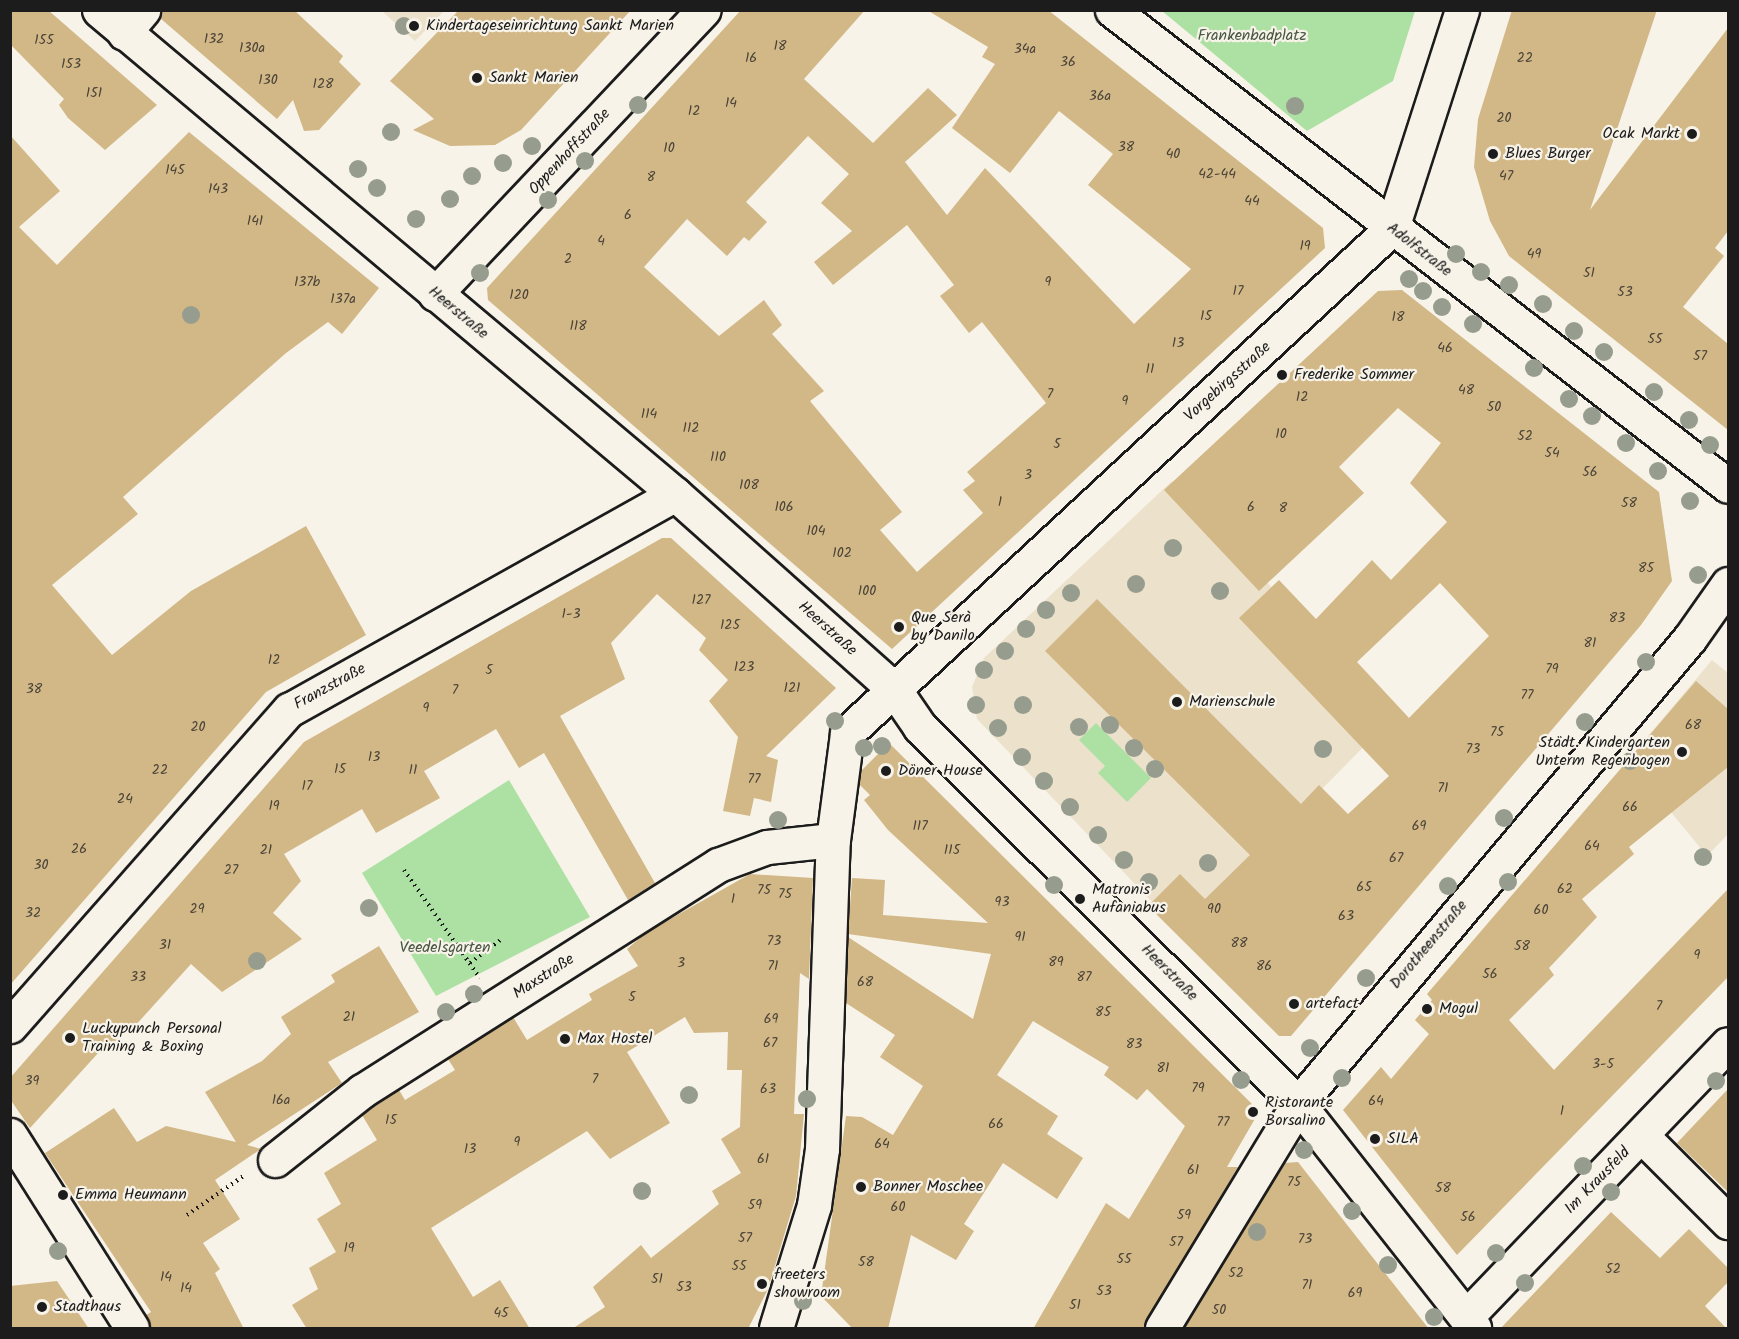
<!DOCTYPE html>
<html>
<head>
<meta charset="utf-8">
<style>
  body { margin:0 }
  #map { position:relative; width:1739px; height:1339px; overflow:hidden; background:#f7f3e8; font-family:Kalam,sans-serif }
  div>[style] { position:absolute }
  .built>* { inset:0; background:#ece1cb }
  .green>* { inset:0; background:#ade1a3 }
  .building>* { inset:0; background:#d2b787 }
  .path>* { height:4px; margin-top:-2px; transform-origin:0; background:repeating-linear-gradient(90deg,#1c1c1c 0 1.5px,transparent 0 6px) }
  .roads { filter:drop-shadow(2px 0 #1c1c1c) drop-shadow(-2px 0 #1c1c1c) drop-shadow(0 2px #1c1c1c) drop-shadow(0 -2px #1c1c1c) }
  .minor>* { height:33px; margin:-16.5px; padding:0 16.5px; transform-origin:16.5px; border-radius:16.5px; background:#f7f3e8 }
  .trees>* { width:18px; height:18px; margin:-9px; border-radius:50%; background:#979d8e }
  .dots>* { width:16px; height:16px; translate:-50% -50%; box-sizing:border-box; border:3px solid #f7f3e8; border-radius:50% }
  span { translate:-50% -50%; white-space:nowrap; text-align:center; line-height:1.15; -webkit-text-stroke:4.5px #f7f3e8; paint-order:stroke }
  .number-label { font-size:14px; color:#4a4337 }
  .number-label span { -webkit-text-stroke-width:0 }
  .poi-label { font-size:16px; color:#1c1c1c }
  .left { translate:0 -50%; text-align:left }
  .right { translate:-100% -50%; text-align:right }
  .park-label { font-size:16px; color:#485744 }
  .street-label { font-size:16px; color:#1c1c1c }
  .frame { position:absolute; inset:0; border:12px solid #1c1c1c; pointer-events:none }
</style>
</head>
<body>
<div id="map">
  <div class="built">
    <div style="clip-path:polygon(382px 11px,444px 11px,415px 41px)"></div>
    <div style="clip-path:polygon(1172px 481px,1393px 717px,1181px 932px,977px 719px,972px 687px,984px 658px)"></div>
    <div style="clip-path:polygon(1712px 660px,1728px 673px,1728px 834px,1707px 856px,1628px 760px)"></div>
  </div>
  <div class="green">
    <div style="clip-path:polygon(1162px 11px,1415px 11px,1393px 81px,1307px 131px)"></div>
    <div style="clip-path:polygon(1096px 723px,1151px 778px,1127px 802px,1098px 773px,1105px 766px,1079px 740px)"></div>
    <div style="clip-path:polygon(509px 780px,590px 917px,436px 996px,362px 873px)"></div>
  </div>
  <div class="building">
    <div style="clip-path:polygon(10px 10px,48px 10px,157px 105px,105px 150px,68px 118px,59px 105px,64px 99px,10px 44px)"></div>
    <div style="clip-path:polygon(161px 10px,294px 10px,343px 56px,339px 62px,361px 84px,319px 130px,304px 131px,293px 100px,277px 119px,160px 18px)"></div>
    <div style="clip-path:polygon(459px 10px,631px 10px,521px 130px,495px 145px,450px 146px,413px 130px,434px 119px,390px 81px)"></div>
    <div style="clip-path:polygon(evenodd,741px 10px,865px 10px,804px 79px,873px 143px,928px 88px,957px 115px,905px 162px,947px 215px,985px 168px,1134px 324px,1191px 269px,1088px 185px,1113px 154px,1059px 111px,1010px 173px,952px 128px,995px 64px,982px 57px,988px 47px,927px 10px,1048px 10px,1323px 228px,1325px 248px,892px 649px,488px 300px,487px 288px,741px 10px,808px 136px,849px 174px,821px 203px,852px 231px,814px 262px,833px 285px,907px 225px,954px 285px,940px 296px,969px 333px,982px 322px,1046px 403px,967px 472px,975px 481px,963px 490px,983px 513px,917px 572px,880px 530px,902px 512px,810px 401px,824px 391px,772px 334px,782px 325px,764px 300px,719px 336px,644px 267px,687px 219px,727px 256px,744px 237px,749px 241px,767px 222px,746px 202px,808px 136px)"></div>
    <div style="clip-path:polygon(1512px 10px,1657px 10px,1590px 210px,1728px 28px,1728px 231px,1715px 248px,1724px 256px,1683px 307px,1728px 344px,1728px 430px,1509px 256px,1490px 221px,1474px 167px,1478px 119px)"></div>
    <div style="clip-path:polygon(189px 132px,379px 288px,342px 334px,328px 322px,286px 353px,123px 497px,138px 514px,52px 585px,112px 655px,191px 591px,306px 526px,366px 635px,266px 692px,10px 985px,10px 135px,60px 191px,19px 227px,57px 265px)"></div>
    <div style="clip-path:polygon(evenodd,1402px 290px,1659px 492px,1672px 581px,1641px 625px,1291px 1036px,1279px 1036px,1148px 906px,1180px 874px,1205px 899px,1250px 855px,1045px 651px,1097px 599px,1301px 804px,1319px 785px,1348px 814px,1389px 776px,1239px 618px,1279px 580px,1316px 619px,1372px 560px,1391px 580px,1447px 522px,1410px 483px,1441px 443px,1398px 408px,1339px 467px,1364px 493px,1259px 591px,1164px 490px,1378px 291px,1402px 290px,1440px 583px,1489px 636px,1409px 718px,1357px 662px,1440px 583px)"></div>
    <div style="clip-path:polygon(662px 538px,671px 538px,836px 688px,766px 756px,778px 760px,771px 802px,754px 798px,750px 816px,723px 811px,738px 737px,709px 701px,728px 680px,699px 650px,706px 638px,657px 594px,611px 643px,625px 679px,560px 716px,655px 883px,628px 900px,544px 753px,519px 768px,496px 729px,424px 771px,440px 798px,376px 833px,362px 809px,284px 854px,301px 881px,273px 913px,302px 939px,222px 992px,191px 964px,134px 1027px,131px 1023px,113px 1044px,109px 1041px,30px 1128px,10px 1099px,10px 1078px,304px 742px)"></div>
    <div style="clip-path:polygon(1696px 681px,1728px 709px,1728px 767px,1629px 847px,1634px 854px,1582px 899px,1597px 917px,1549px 968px,1554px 975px,1509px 1020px,1554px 1070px,1728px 889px,1728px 977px,1457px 1255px,1343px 1110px,1381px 1067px,1391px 1079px,1429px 1034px,1415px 1020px,1432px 1000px,1427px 994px)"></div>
    <div style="clip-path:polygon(889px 743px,1256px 1108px,1256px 1117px,1227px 1167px,1238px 1167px,1143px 1329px,1033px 1329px,1106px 1203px,1129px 1219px,1185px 1126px,1147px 1089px,1137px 1100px,1104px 1075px,1109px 1067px,1033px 1021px,997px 1075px,1058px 1116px,1047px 1134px,1083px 1158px,1057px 1199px,1003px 1163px,964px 1224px,974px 1231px,956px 1260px,911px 1235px,888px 1329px,853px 1329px,821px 1296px,846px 1116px,862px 1117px,893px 1135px,923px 1086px,880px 1057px,895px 1035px,846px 1003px,848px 937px,973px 1019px,991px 954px,848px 934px,852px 878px,885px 880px,883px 915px,988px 923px,888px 830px,864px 800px,870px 795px,859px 784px,861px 771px)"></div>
    <div style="clip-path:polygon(750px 874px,813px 878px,809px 979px,800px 973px,794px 1114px,804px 1114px,796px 1196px,768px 1289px,748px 1329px,572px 1329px,605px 1307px,593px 1287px,641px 1245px,651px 1258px,719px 1204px,712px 1191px,741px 1173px,721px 1139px,740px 1127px,742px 1070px,727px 1070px,728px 1032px,694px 1033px,685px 1017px,627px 1052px,670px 1123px,610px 1159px,587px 1131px,431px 1228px,473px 1297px,500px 1280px,530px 1329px,307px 1329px,292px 1305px,318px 1289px,309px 1268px,336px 1252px,317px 1219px,341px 1204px,324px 1173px,377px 1140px,362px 1115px,399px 1090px,405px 1100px,455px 1070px,448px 1059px,513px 1017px,527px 1040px,592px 1000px,589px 994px,638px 966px,627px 949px,647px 932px)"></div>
    <div style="clip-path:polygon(379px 946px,419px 1012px,328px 1062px,342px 1083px,247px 1145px,261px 1149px,215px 1180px,240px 1219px,203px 1243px,220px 1269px,215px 1273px,244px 1329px,151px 1329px,146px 1315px,151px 1312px,45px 1153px,114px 1108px,137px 1142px,166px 1126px,236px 1142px,205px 1092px,262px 1061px,291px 1034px,281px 1017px,335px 982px,331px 975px)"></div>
    <div style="clip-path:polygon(1728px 1089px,1728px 1192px,1677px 1143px)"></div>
    <div style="clip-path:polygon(1298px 1162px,1348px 1226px,1429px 1329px,1184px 1329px,1284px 1163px)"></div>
    <div style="clip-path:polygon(1611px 1212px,1660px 1258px,1689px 1229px,1728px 1268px,1728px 1282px,1705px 1306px,1727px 1329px,1500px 1329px)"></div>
    <div style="clip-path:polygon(57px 1281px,89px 1329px,10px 1329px,10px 1286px)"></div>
  </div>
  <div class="path">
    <div style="left:404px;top:870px;width:132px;rotate:54.9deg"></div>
    <div style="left:470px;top:963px;width:40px;rotate:-37deg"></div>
    <div style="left:187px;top:1215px;width:70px;rotate:-34.6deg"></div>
  </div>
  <div class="roads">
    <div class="minor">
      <div style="left:99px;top:10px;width:752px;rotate:40.04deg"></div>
      <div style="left:675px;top:494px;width:293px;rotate:41.7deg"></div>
      <div style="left:894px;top:689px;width:46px;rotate:55.6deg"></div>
      <div style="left:920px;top:727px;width:534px;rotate:44.92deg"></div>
      <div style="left:1298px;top:1104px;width:285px;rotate:51.8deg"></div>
      <div style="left:1112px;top:10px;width:778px;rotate:37.69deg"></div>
      <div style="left:124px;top:33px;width:30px;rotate:-50deg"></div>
      <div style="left:435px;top:294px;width:391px;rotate:-46.6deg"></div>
      <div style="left:10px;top:1026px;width:422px;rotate:-48.6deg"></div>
      <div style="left:289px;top:710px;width:442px;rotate:-29.2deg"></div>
      <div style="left:10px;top:1135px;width:228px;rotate:57.7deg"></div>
      <div style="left:1642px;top:1136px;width:122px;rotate:45deg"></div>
      <div style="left:275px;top:1160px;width:111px;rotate:-38.4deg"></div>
      <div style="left:362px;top:1091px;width:422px;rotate:-32.4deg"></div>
      <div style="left:718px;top:865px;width:52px;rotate:-20.2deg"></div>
      <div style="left:767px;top:847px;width:66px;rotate:-6.1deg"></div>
      <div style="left:1466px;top:1317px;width:378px;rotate:-46.2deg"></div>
      <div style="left:776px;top:1328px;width:129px;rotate:-72.8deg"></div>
      <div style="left:814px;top:1205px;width:57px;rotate:-81.9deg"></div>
      <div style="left:822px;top:1149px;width:309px;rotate:-88deg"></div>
      <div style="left:833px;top:840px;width:108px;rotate:-82.5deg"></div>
      <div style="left:847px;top:733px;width:743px;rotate:-42.82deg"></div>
      <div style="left:1392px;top:228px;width:229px;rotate:-72.2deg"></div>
      <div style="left:1162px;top:1328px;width:262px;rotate:-58.7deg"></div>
      <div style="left:1298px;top:1104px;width:609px;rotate:-49.93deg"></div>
      <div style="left:1690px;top:638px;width:66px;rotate:-54.9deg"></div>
    </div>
  </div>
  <div class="trees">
    <div style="left:404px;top:26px"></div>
    <div style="left:638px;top:105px"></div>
    <div style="left:1295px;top:106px"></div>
    <div style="left:391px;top:132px"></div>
    <div style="left:532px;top:146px"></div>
    <div style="left:585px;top:161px"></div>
    <div style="left:503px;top:163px"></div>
    <div style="left:358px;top:169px"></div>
    <div style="left:472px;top:176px"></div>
    <div style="left:377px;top:188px"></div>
    <div style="left:450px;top:199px"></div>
    <div style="left:548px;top:200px"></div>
    <div style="left:416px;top:219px"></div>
    <div style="left:1456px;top:254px"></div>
    <div style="left:1481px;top:272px"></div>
    <div style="left:480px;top:273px"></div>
    <div style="left:1409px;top:279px"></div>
    <div style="left:1509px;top:285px"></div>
    <div style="left:1423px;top:291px"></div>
    <div style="left:1543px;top:304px"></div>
    <div style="left:1442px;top:307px"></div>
    <div style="left:191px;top:315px"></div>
    <div style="left:1473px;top:324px"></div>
    <div style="left:1574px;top:331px"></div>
    <div style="left:1604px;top:352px"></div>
    <div style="left:1534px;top:368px"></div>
    <div style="left:1654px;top:392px"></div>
    <div style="left:1569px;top:399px"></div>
    <div style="left:1592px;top:416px"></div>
    <div style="left:1689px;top:420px"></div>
    <div style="left:1626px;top:443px"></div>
    <div style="left:1710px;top:445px"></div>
    <div style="left:1658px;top:471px"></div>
    <div style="left:1690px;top:501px"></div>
    <div style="left:1173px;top:548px"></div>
    <div style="left:1698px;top:575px"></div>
    <div style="left:1136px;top:584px"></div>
    <div style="left:1220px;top:591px"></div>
    <div style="left:1071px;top:593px"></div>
    <div style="left:1046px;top:610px"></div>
    <div style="left:1026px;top:629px"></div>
    <div style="left:1005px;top:651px"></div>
    <div style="left:1646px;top:662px"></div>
    <div style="left:984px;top:670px"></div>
    <div style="left:976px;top:705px"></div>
    <div style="left:1023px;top:705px"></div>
    <div style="left:835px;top:721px"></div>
    <div style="left:1585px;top:722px"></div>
    <div style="left:1110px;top:725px"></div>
    <div style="left:1079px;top:727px"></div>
    <div style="left:998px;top:728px"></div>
    <div style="left:882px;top:746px"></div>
    <div style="left:864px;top:748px"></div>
    <div style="left:1134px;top:748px"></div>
    <div style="left:1323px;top:749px"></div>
    <div style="left:1022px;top:757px"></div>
    <div style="left:1630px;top:761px"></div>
    <div style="left:1155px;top:769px"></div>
    <div style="left:1044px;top:781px"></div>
    <div style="left:1070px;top:807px"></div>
    <div style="left:1504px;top:818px"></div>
    <div style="left:778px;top:820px"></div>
    <div style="left:1098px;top:835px"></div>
    <div style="left:1703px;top:857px"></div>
    <div style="left:1124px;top:860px"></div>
    <div style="left:1208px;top:863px"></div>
    <div style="left:1149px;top:882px"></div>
    <div style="left:1508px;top:882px"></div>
    <div style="left:1054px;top:885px"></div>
    <div style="left:1448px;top:886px"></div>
    <div style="left:369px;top:908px"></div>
    <div style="left:257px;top:961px"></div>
    <div style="left:1366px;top:978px"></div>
    <div style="left:474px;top:994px"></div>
    <div style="left:446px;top:1012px"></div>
    <div style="left:1310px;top:1048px"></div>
    <div style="left:1342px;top:1078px"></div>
    <div style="left:1241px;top:1080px"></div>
    <div style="left:1716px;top:1081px"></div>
    <div style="left:689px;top:1095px"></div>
    <div style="left:807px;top:1099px"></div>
    <div style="left:1304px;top:1150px"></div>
    <div style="left:1583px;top:1166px"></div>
    <div style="left:642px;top:1191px"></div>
    <div style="left:1611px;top:1192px"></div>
    <div style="left:1352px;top:1211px"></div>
    <div style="left:1257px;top:1232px"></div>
    <div style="left:58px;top:1251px"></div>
    <div style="left:1496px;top:1253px"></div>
    <div style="left:1388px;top:1265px"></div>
    <div style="left:1525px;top:1283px"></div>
    <div style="left:803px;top:1301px"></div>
    <div style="left:1434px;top:1317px"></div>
  </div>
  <div class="dots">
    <div style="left:414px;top:26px;background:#1c1c1c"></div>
    <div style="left:477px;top:78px;background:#1c1c1c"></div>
    <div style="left:1692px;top:134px;background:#1c1c1c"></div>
    <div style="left:1493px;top:154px;background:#1c1c1c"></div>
    <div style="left:1282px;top:375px;background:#1c1c1c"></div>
    <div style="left:899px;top:627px;background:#1c1c1c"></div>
    <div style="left:1177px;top:702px;background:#1c1c1c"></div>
    <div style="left:1682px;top:752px;background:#1c1c1c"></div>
    <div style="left:886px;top:771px;background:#1c1c1c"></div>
    <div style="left:1080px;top:899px;background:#1c1c1c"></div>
    <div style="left:1294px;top:1004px;background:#1c1c1c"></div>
    <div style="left:1427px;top:1009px;background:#1c1c1c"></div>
    <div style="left:70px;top:1038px;background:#1c1c1c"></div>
    <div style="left:565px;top:1039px;background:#1c1c1c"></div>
    <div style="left:1253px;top:1112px;background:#1c1c1c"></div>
    <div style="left:1375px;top:1139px;background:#1c1c1c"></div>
    <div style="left:861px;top:1187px;background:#1c1c1c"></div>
    <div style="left:63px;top:1195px;background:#1c1c1c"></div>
    <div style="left:762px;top:1284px;background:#1c1c1c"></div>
    <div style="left:42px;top:1307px;background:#1c1c1c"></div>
  </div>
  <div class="number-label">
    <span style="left:214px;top:39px">132</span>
    <span style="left:44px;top:40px">155</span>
    <span style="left:780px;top:46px">18</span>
    <span style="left:252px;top:48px">130a</span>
    <span style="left:1025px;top:49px">34a</span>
    <span style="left:751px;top:58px">16</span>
    <span style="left:1525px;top:58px">22</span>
    <span style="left:1068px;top:62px">36</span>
    <span style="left:71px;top:64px">153</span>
    <span style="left:268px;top:80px">130</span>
    <span style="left:323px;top:84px">128</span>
    <span style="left:94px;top:93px">151</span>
    <span style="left:1100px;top:96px">36a</span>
    <span style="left:731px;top:103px">14</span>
    <span style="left:694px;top:111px">12</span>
    <span style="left:1504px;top:118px">20</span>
    <span style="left:1126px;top:147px">38</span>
    <span style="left:669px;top:148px">10</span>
    <span style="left:1173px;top:154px">40</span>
    <span style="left:175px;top:170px">145</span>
    <span style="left:1217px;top:174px">42-44</span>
    <span style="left:1506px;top:176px">47</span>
    <span style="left:651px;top:177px">8</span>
    <span style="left:218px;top:189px">143</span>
    <span style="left:1252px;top:201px">44</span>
    <span style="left:628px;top:215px">6</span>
    <span style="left:255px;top:221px">141</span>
    <span style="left:601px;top:241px">4</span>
    <span style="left:1305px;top:246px">19</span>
    <span style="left:1534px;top:254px">49</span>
    <span style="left:568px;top:259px">2</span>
    <span style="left:1589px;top:273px">51</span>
    <span style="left:307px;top:282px">137b</span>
    <span style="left:1048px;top:282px">9</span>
    <span style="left:1238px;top:291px">17</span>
    <span style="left:1625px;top:292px">53</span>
    <span style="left:519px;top:295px">120</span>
    <span style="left:343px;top:299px">137a</span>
    <span style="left:1206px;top:316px">15</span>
    <span style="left:1398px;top:317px">18</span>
    <span style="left:578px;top:326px">118</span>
    <span style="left:1655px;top:339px">55</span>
    <span style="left:1178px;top:343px">13</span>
    <span style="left:1445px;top:348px">46</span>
    <span style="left:1700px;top:356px">57</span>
    <span style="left:1150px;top:369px">11</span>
    <span style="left:1466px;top:390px">48</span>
    <span style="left:1050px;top:394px">7</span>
    <span style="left:1302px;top:397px">12</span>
    <span style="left:1125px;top:401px">9</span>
    <span style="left:1494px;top:407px">50</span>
    <span style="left:649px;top:414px">114</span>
    <span style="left:691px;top:428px">112</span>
    <span style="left:1281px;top:434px">10</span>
    <span style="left:1525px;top:436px">52</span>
    <span style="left:1057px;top:444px">5</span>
    <span style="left:1552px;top:453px">54</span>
    <span style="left:718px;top:457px">110</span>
    <span style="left:1590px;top:472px">56</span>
    <span style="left:1028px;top:475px">3</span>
    <span style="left:749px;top:485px">108</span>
    <span style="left:1000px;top:502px">1</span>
    <span style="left:1629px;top:503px">58</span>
    <span style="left:784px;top:507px">106</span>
    <span style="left:1251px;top:507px">6</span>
    <span style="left:1283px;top:508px">8</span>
    <span style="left:816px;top:531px">104</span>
    <span style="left:842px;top:553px">102</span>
    <span style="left:1646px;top:568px">85</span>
    <span style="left:867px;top:591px">100</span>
    <span style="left:701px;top:600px">127</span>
    <span style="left:571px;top:614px">1-3</span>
    <span style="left:1617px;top:618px">83</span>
    <span style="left:730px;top:625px">125</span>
    <span style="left:1590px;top:643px">81</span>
    <span style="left:274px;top:660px">12</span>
    <span style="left:744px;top:667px">123</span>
    <span style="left:1552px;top:669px">79</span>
    <span style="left:489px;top:670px">5</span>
    <span style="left:792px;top:688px">121</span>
    <span style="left:34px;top:689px">38</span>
    <span style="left:455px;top:690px">7</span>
    <span style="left:1527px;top:695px">77</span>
    <span style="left:426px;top:708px">9</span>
    <span style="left:1693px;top:725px">68</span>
    <span style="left:198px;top:727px">20</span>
    <span style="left:1497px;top:732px">75</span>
    <span style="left:1473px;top:749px">73</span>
    <span style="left:374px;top:757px">13</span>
    <span style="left:340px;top:769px">15</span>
    <span style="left:160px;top:770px">22</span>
    <span style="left:413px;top:770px">11</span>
    <span style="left:754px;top:779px">77</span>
    <span style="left:307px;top:786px">17</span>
    <span style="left:1443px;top:788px">71</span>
    <span style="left:125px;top:799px">24</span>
    <span style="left:274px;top:806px">19</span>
    <span style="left:1630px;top:807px">66</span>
    <span style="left:920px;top:826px">117</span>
    <span style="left:1419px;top:826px">69</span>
    <span style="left:1592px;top:846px">64</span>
    <span style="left:79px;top:849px">26</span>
    <span style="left:266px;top:850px">21</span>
    <span style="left:952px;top:850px">115</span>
    <span style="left:1396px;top:858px">67</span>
    <span style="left:41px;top:865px">30</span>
    <span style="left:231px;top:870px">27</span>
    <span style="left:1364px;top:887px">65</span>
    <span style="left:1565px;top:889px">62</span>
    <span style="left:764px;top:890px">75</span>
    <span style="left:785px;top:894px">75</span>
    <span style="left:733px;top:899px">1</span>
    <span style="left:1002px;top:902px">93</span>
    <span style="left:197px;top:909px">29</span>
    <span style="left:1214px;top:909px">90</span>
    <span style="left:1541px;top:910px">60</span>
    <span style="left:33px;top:913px">32</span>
    <span style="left:1346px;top:916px">63</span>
    <span style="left:1020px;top:937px">91</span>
    <span style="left:774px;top:941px">73</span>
    <span style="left:1239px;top:943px">88</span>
    <span style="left:165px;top:945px">31</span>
    <span style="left:1522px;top:946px">58</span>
    <span style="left:1697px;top:955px">9</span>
    <span style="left:1056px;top:962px">89</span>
    <span style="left:681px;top:963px">3</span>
    <span style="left:773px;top:966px">71</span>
    <span style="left:1264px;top:966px">86</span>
    <span style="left:1490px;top:974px">56</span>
    <span style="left:138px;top:977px">33</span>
    <span style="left:1084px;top:977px">87</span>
    <span style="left:865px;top:982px">68</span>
    <span style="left:632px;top:997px">5</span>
    <span style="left:1659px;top:1006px">7</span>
    <span style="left:1103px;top:1012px">85</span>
    <span style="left:349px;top:1017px">21</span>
    <span style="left:771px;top:1019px">69</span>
    <span style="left:770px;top:1043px">67</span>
    <span style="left:1134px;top:1044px">83</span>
    <span style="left:1603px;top:1064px">3-5</span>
    <span style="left:1163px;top:1068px">81</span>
    <span style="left:595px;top:1079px">7</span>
    <span style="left:32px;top:1081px">39</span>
    <span style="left:1198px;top:1088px">79</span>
    <span style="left:768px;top:1089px">63</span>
    <span style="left:281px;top:1100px">16a</span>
    <span style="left:1376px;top:1101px">64</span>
    <span style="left:1562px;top:1111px">1</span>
    <span style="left:391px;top:1120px">15</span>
    <span style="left:1223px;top:1122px">77</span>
    <span style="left:996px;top:1124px">66</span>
    <span style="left:517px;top:1142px">9</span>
    <span style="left:882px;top:1144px">64</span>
    <span style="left:470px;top:1149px">13</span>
    <span style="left:763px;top:1159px">61</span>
    <span style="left:1193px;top:1170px">61</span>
    <span style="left:1294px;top:1182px">75</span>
    <span style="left:1443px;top:1188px">58</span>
    <span style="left:755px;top:1205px">59</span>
    <span style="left:898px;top:1207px">60</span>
    <span style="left:1184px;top:1215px">59</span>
    <span style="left:1468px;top:1217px">56</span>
    <span style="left:745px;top:1238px">57</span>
    <span style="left:1305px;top:1239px">73</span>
    <span style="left:1176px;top:1242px">57</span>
    <span style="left:349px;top:1248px">19</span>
    <span style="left:1124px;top:1259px">55</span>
    <span style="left:866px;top:1262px">58</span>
    <span style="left:739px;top:1266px">55</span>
    <span style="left:1613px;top:1269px">52</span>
    <span style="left:1236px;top:1273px">52</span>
    <span style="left:166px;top:1277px">14</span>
    <span style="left:657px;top:1279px">51</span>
    <span style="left:1307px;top:1285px">71</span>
    <span style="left:684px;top:1287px">53</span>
    <span style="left:186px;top:1288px">14</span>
    <span style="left:1104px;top:1291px">53</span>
    <span style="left:1355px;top:1293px">69</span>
    <span style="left:1075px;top:1305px">51</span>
    <span style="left:1219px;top:1310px">50</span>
    <span style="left:501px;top:1313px">45</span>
  </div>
  <div class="poi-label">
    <span class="left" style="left:426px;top:26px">Kindertageseinrichtung Sankt Marien</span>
    <span class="left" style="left:489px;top:78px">Sankt Marien</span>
    <span class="right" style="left:1680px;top:134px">Ocak Markt</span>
    <span class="left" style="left:1505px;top:154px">Blues Burger</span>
    <span class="left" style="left:1294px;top:375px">Frederike Sommer</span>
    <span class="left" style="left:911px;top:627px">Que Serà<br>by Danilo</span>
    <span class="left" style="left:1189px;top:702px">Marienschule</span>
    <span class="right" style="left:1670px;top:752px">Städt. Kindergarten<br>Unterm Regenbogen</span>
    <span class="left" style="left:898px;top:771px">Döner House</span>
    <span class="left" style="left:1092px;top:899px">Matronis<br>Aufaniabus</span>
    <span class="left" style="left:1306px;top:1004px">artefact</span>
    <span class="left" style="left:1439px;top:1009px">Mogul</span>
    <span class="left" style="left:82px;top:1038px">Luckypunch Personal<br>Training &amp; Boxing</span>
    <span class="left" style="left:577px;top:1039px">Max Hostel</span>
    <span class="left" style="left:1265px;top:1112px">Ristorante<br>Borsalino</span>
    <span class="left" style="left:1387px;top:1139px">SILA</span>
    <span class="left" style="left:873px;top:1187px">Bonner Moschee</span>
    <span class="left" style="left:75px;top:1195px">Emma Heumann</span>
    <span class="left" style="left:774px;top:1284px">freeters<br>showroom</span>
    <span class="left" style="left:54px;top:1307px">Stadthaus</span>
  </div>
  <div class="park-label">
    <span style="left:1252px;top:36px">Frankenbadplatz</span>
    <span style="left:445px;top:948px">Veedelsgarten</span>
  </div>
  <div class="street-label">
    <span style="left:570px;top:152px;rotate:-47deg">Oppenhoffstraße</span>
    <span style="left:1419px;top:250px;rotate:38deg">Adolfstraße</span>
    <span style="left:458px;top:313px;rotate:40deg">Heerstraße</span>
    <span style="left:1228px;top:382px;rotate:-42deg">Vorgebirgsstraße</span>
    <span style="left:827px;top:629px;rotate:42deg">Heerstraße</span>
    <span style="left:330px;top:687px;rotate:-29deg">Franzstraße</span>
    <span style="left:1429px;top:945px;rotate:-50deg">Dorotheenstraße</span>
    <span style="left:1169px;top:973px;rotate:45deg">Heerstraße</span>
    <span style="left:544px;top:977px;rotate:-33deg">Maxstraße</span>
    <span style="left:1598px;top:1181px;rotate:-46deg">Im Krausfeld</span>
  </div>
  <div class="frame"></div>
</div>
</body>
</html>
